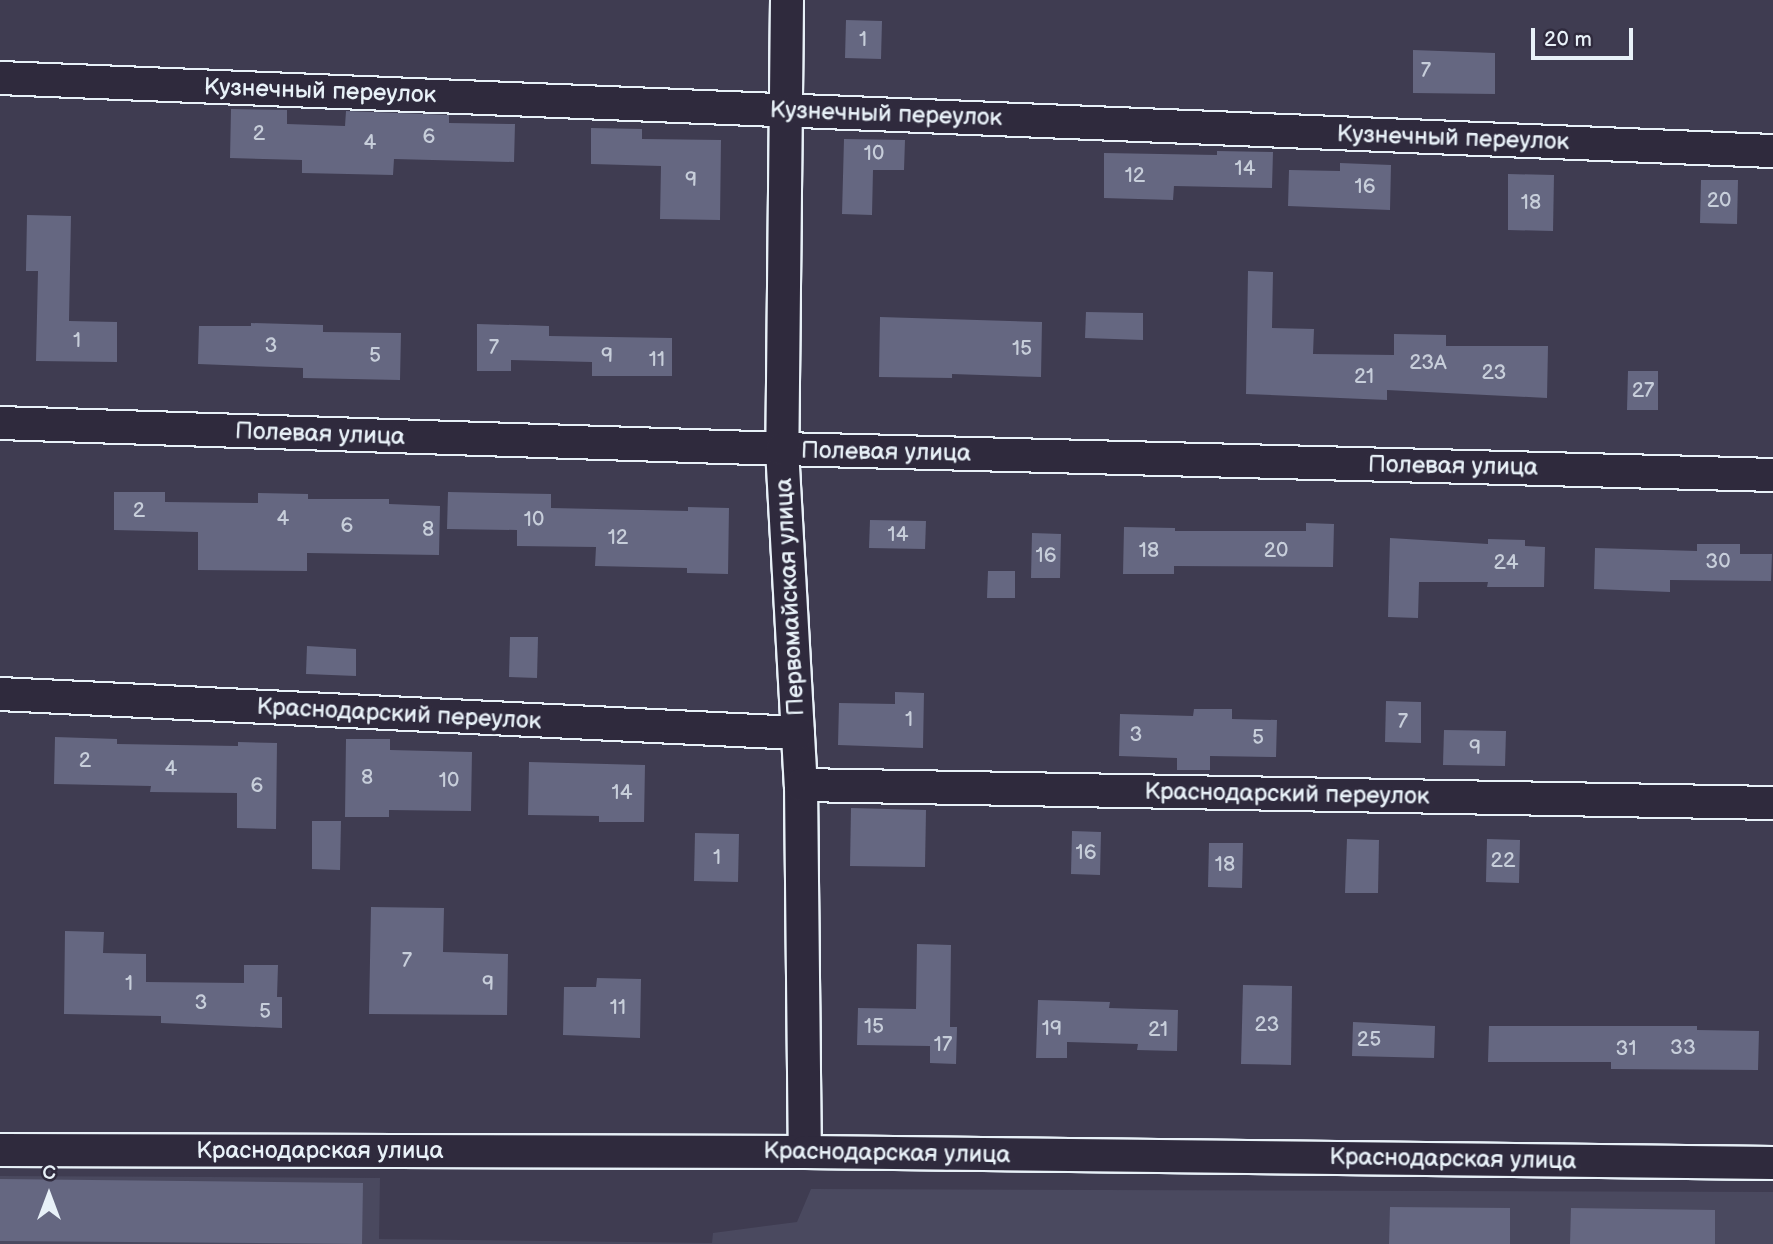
<!DOCTYPE html>
<html>
<head>
<meta charset="utf-8">
<style>
  body { margin:0 }
  #map { position:relative; width:1773px; height:1244px; overflow:hidden; background:#3f3c51; font-family:"Balsamiq Sans",sans-serif }
  div>[style] { position:absolute }
  .built>* { inset:0; background:#4a495f }
  .building>* { inset:0; background:#656781 }
  .roads { filter:drop-shadow(2px 0 #e8f1f8) drop-shadow(-2px 0 #e8f1f8) drop-shadow(0 2px #e8f1f8) drop-shadow(0 -2px #e8f1f8) }
  .street>* { height:32px; margin:-16px; padding:0 16px; transform-origin:16px; border-radius:16px; background:#2f2a3d }
  span { translate:-50% -50%; white-space:nowrap; text-align:center; line-height:1.15; -webkit-text-stroke:7px #2f2a3d; paint-order:stroke }
  .number-label { font-size:21px; color:#c7ceda }
  .number-label span { -webkit-text-stroke-width:0 }
  .street-label { font-size:24px; color:#e8f1f8 }
  .north { position:absolute; left:14px; top:1160px; width:70px; height:70px; -webkit-text-stroke:5px #2f2a3d; paint-order:stroke; rotate:0deg; font-size:19px; font-weight:700; line-height:28px; text-align:center; color:#e8f1f8 }
  .north::after { content:''; display:block; margin:auto; width:24px; height:32px; background:#e8f1f8; clip-path:polygon(50% 0,100% 100%,50% 72%,0 100%) }
  .scale { position:absolute; left:1531px; top:28px; width:102px; height:32px; box-sizing:border-box; border:4px solid #e8f1f8; border-top:0; padding-left:9px; font-size:21px; line-height:24px; white-space:nowrap; color:#e8f1f8; -webkit-text-stroke:5px #2f2a3d; paint-order:stroke }
</style>
</head>
<body>
<div id="map">
  <div class="built">
    <div style="clip-path:polygon(0 1176px,380px 1178px,379px 1239px,712px 1243px,713px 1233px,797px 1222px,811px 1189px,1773px 1192px,1773px 1244px,0 1244px)"></div>
  </div>
  <div class="building">
    <div style="clip-path:polygon(846px 20px,882px 21px,881px 59px,845px 58px)"></div>
    <div style="clip-path:polygon(1413px 50px,1495px 53px,1495px 94px,1413px 93px)"></div>
    <div style="clip-path:polygon(231px 109px,287px 110px,287px 124px,345px 126px,346px 111px,449px 115px,449px 123px,515px 124px,514px 162px,394px 159px,393px 175px,302px 173px,302px 160px,230px 158px)"></div>
    <div style="clip-path:polygon(591px 128px,642px 129px,642px 139px,721px 140px,720px 220px,660px 219px,661px 166px,591px 164px)"></div>
    <div style="clip-path:polygon(844px 139px,905px 140px,904px 170px,873px 170px,872px 215px,842px 214px)"></div>
    <div style="clip-path:polygon(1217px 151px,1273px 152px,1272px 188px,1174px 186px,1173px 200px,1104px 198px,1104px 153px,1217px 155px)"></div>
    <div style="clip-path:polygon(1340px 163px,1391px 165px,1390px 210px,1288px 206px,1289px 170px,1340px 171px)"></div>
    <div style="clip-path:polygon(1508px 174px,1554px 175px,1553px 231px,1508px 230px)"></div>
    <div style="clip-path:polygon(1701px 180px,1738px 180px,1737px 224px,1700px 223px)"></div>
    <div style="clip-path:polygon(27px 215px,71px 216px,69px 321px,117px 322px,117px 362px,36px 361px,38px 271px,26px 271px)"></div>
    <div style="clip-path:polygon(1248px 271px,1273px 272px,1272px 328px,1314px 329px,1313px 354px,1394px 355px,1394px 334px,1446px 335px,1446px 346px,1548px 346px,1547px 398px,1387px 390px,1387px 400px,1246px 394px)"></div>
    <div style="clip-path:polygon(1086px 312px,1143px 313px,1143px 340px,1085px 338px)"></div>
    <div style="clip-path:polygon(880px 317px,1042px 322px,1041px 377px,952px 374px,952px 378px,879px 377px)"></div>
    <div style="clip-path:polygon(251px 323px,323px 325px,323px 332px,401px 333px,400px 380px,303px 378px,303px 368px,198px 364px,199px 326px,251px 326px)"></div>
    <div style="clip-path:polygon(477px 324px,549px 326px,549px 336px,672px 338px,672px 376px,592px 376px,592px 362px,511px 360px,511px 371px,477px 371px)"></div>
    <div style="clip-path:polygon(1628px 371px,1658px 371px,1658px 410px,1627px 410px)"></div>
    <div style="clip-path:polygon(114px 492px,165px 492px,165px 502px,258px 503px,258px 493px,308px 494px,308px 499px,389px 499px,389px 504px,440px 506px,439px 555px,307px 553px,307px 571px,198px 570px,198px 532px,114px 530px)"></div>
    <div style="clip-path:polygon(448px 492px,551px 494px,551px 508px,688px 511px,688px 507px,729px 508px,728px 574px,687px 573px,687px 568px,595px 566px,596px 547px,517px 546px,517px 530px,447px 529px)"></div>
    <div style="clip-path:polygon(870px 520px,926px 521px,925px 549px,869px 548px)"></div>
    <div style="clip-path:polygon(1306px 523px,1334px 524px,1333px 567px,1174px 566px,1174px 574px,1123px 574px,1124px 527px,1175px 528px,1175px 531px,1306px 531px)"></div>
    <div style="clip-path:polygon(1032px 533px,1061px 534px,1060px 578px,1031px 578px)"></div>
    <div style="clip-path:polygon(1390px 538px,1488px 544px,1488px 539px,1525px 540px,1525px 546px,1545px 547px,1544px 587px,1487px 587px,1488px 582px,1419px 582px,1418px 618px,1388px 617px)"></div>
    <div style="clip-path:polygon(1697px 544px,1740px 544px,1740px 554px,1772px 554px,1771px 581px,1670px 580px,1670px 592px,1594px 589px,1595px 548px,1697px 551px)"></div>
    <div style="clip-path:polygon(988px 571px,1015px 571px,1015px 598px,987px 598px)"></div>
    <div style="clip-path:polygon(510px 637px,538px 637px,537px 678px,509px 677px)"></div>
    <div style="clip-path:polygon(307px 646px,356px 649px,356px 676px,306px 674px)"></div>
    <div style="clip-path:polygon(895px 692px,924px 693px,923px 748px,838px 745px,839px 703px,895px 704px)"></div>
    <div style="clip-path:polygon(1386px 701px,1421px 702px,1421px 743px,1385px 742px)"></div>
    <div style="clip-path:polygon(1194px 709px,1232px 709px,1232px 719px,1277px 720px,1276px 757px,1210px 756px,1210px 770px,1177px 770px,1177px 758px,1119px 756px,1120px 714px,1193px 716px)"></div>
    <div style="clip-path:polygon(1444px 730px,1506px 731px,1505px 766px,1443px 765px)"></div>
    <div style="clip-path:polygon(55px 737px,117px 739px,117px 744px,238px 746px,238px 742px,277px 743px,276px 829px,237px 828px,237px 793px,150px 792px,151px 786px,54px 784px)"></div>
    <div style="clip-path:polygon(346px 739px,390px 739px,390px 750px,472px 752px,471px 811px,389px 810px,389px 817px,345px 817px)"></div>
    <div style="clip-path:polygon(529px 762px,645px 765px,644px 822px,599px 822px,599px 816px,528px 815px)"></div>
    <div style="clip-path:polygon(851px 808px,926px 810px,925px 867px,850px 866px)"></div>
    <div style="clip-path:polygon(312px 821px,341px 821px,340px 870px,312px 869px)"></div>
    <div style="clip-path:polygon(1072px 831px,1101px 832px,1100px 875px,1071px 874px)"></div>
    <div style="clip-path:polygon(695px 833px,739px 834px,738px 882px,694px 881px)"></div>
    <div style="clip-path:polygon(1347px 839px,1379px 840px,1378px 893px,1345px 893px)"></div>
    <div style="clip-path:polygon(1487px 839px,1520px 840px,1519px 883px,1486px 882px)"></div>
    <div style="clip-path:polygon(1209px 843px,1243px 843px,1242px 888px,1208px 887px)"></div>
    <div style="clip-path:polygon(371px 907px,444px 908px,443px 952px,508px 954px,507px 1015px,369px 1014px)"></div>
    <div style="clip-path:polygon(65px 931px,104px 932px,103px 953px,146px 954px,146px 982px,244px 983px,244px 965px,278px 965px,277px 997px,282px 997px,282px 1028px,161px 1023px,161px 1016px,64px 1014px)"></div>
    <div style="clip-path:polygon(917px 944px,951px 945px,950px 1027px,957px 1027px,956px 1064px,930px 1063px,930px 1046px,857px 1045px,858px 1008px,916px 1009px)"></div>
    <div style="clip-path:polygon(597px 978px,641px 979px,640px 1038px,563px 1035px,564px 987px,596px 987px)"></div>
    <div style="clip-path:polygon(1243px 985px,1292px 986px,1291px 1065px,1241px 1064px)"></div>
    <div style="clip-path:polygon(1038px 1000px,1110px 1002px,1109px 1008px,1178px 1010px,1177px 1051px,1137px 1050px,1138px 1044px,1067px 1042px,1067px 1058px,1036px 1058px)"></div>
    <div style="clip-path:polygon(1353px 1022px,1435px 1026px,1434px 1058px,1352px 1056px)"></div>
    <div style="clip-path:polygon(1489px 1026px,1697px 1026px,1697px 1030px,1759px 1031px,1758px 1070px,1611px 1069px,1611px 1062px,1488px 1062px)"></div>
    <div style="clip-path:polygon(0 1179px,363px 1183px,362px 1244px,0 1241px)"></div>
    <div style="clip-path:polygon(1390px 1207px,1510px 1208px,1510px 1244px,1389px 1244px)"></div>
    <div style="clip-path:polygon(1571px 1208px,1715px 1210px,1715px 1244px,1570px 1244px)"></div>
  </div>
  <div class="roads">
    <div class="street">
      <div style="left:787px;top:0;width:449px;rotate:90.6deg"></div>
      <div style="left:782px;top:449px;width:337px;rotate:86.8deg"></div>
      <div style="left:801px;top:785px;width:367px;rotate:89.4deg"></div>
      <div style="left:0;top:78px;width:1775px;rotate:2.36deg"></div>
      <div style="left:0;top:423px;width:782px;rotate:1.9deg"></div>
      <div style="left:782px;top:449px;width:991px;rotate:1.5deg"></div>
      <div style="left:0;top:694px;width:799px;rotate:2.8deg"></div>
      <div style="left:801px;top:785px;width:972px;rotate:1.06deg"></div>
      <div style="left:0;top:1150px;width:805px;rotate:0.14deg"></div>
      <div style="left:805px;top:1152px;width:968px;rotate:0.65deg"></div>
    </div>
  </div>
  <div class="number-label">
    <span style="left:863px;top:40px">1</span>
    <span style="left:1426px;top:71px">7</span>
    <span style="left:259px;top:134px">2</span>
    <span style="left:429px;top:137px">6</span>
    <span style="left:370px;top:143px">4</span>
    <span style="left:874px;top:154px">10</span>
    <span style="left:1245px;top:169px">14</span>
    <span style="left:1135px;top:176px">12</span>
    <span style="left:691px;top:180px">9</span>
    <span style="left:1365px;top:187px">16</span>
    <span style="left:1719px;top:201px">20</span>
    <span style="left:1531px;top:203px">18</span>
    <span style="left:77px;top:341px">1</span>
    <span style="left:271px;top:346px">3</span>
    <span style="left:494px;top:348px">7</span>
    <span style="left:1022px;top:349px">15</span>
    <span style="left:375px;top:356px">5</span>
    <span style="left:607px;top:356px">9</span>
    <span style="left:657px;top:360px">11</span>
    <span style="left:1428px;top:363px">23А</span>
    <span style="left:1494px;top:373px">23</span>
    <span style="left:1364px;top:377px">21</span>
    <span style="left:1643px;top:391px">27</span>
    <span style="left:139px;top:511px">2</span>
    <span style="left:283px;top:519px">4</span>
    <span style="left:534px;top:520px">10</span>
    <span style="left:347px;top:526px">6</span>
    <span style="left:428px;top:530px">8</span>
    <span style="left:898px;top:535px">14</span>
    <span style="left:618px;top:538px">12</span>
    <span style="left:1149px;top:551px">18</span>
    <span style="left:1276px;top:551px">20</span>
    <span style="left:1046px;top:556px">16</span>
    <span style="left:1718px;top:562px">30</span>
    <span style="left:1506px;top:563px">24</span>
    <span style="left:909px;top:720px">1</span>
    <span style="left:1403px;top:722px">7</span>
    <span style="left:1136px;top:735px">3</span>
    <span style="left:1258px;top:738px">5</span>
    <span style="left:1475px;top:748px">9</span>
    <span style="left:85px;top:761px">2</span>
    <span style="left:171px;top:769px">4</span>
    <span style="left:367px;top:778px">8</span>
    <span style="left:449px;top:781px">10</span>
    <span style="left:257px;top:786px">6</span>
    <span style="left:622px;top:793px">14</span>
    <span style="left:1086px;top:853px">16</span>
    <span style="left:717px;top:858px">1</span>
    <span style="left:1503px;top:861px">22</span>
    <span style="left:1225px;top:865px">18</span>
    <span style="left:407px;top:961px">7</span>
    <span style="left:129px;top:984px">1</span>
    <span style="left:488px;top:984px">9</span>
    <span style="left:201px;top:1003px">3</span>
    <span style="left:618px;top:1008px">11</span>
    <span style="left:265px;top:1012px">5</span>
    <span style="left:1267px;top:1025px">23</span>
    <span style="left:874px;top:1027px">15</span>
    <span style="left:1052px;top:1029px">19</span>
    <span style="left:1158px;top:1030px">21</span>
    <span style="left:1369px;top:1040px">25</span>
    <span style="left:943px;top:1045px">17</span>
    <span style="left:1683px;top:1048px">33</span>
    <span style="left:1626px;top:1049px">31</span>
  </div>
  <div class="street-label">
    <span style="left:320px;top:91px;rotate:2deg">Кузнечный переулок</span>
    <span style="left:886px;top:114px;rotate:2deg">Кузнечный переулок</span>
    <span style="left:1453px;top:138px;rotate:2deg">Кузнечный переулок</span>
    <span style="left:320px;top:434px;rotate:2deg">Полевая улица</span>
    <span style="left:886px;top:452px;rotate:1deg">Полевая улица</span>
    <span style="left:1453px;top:466px;rotate:1deg">Полевая улица</span>
    <span style="left:790px;top:597px;rotate:-93deg">Первомайская улица</span>
    <span style="left:399px;top:714px;rotate:3deg">Краснодарский переулок</span>
    <span style="left:1287px;top:794px;rotate:1deg">Краснодарский переулок</span>
    <span style="left:320px;top:1151px">Краснодарская улица</span>
    <span style="left:887px;top:1153px;rotate:1deg">Краснодарская улица</span>
    <span style="left:1453px;top:1159px;rotate:1deg">Краснодарская улица</span>
  </div>
  <div class="north">С</div>
  <div class="scale">20 m</div>
</div>
</body>
</html>
